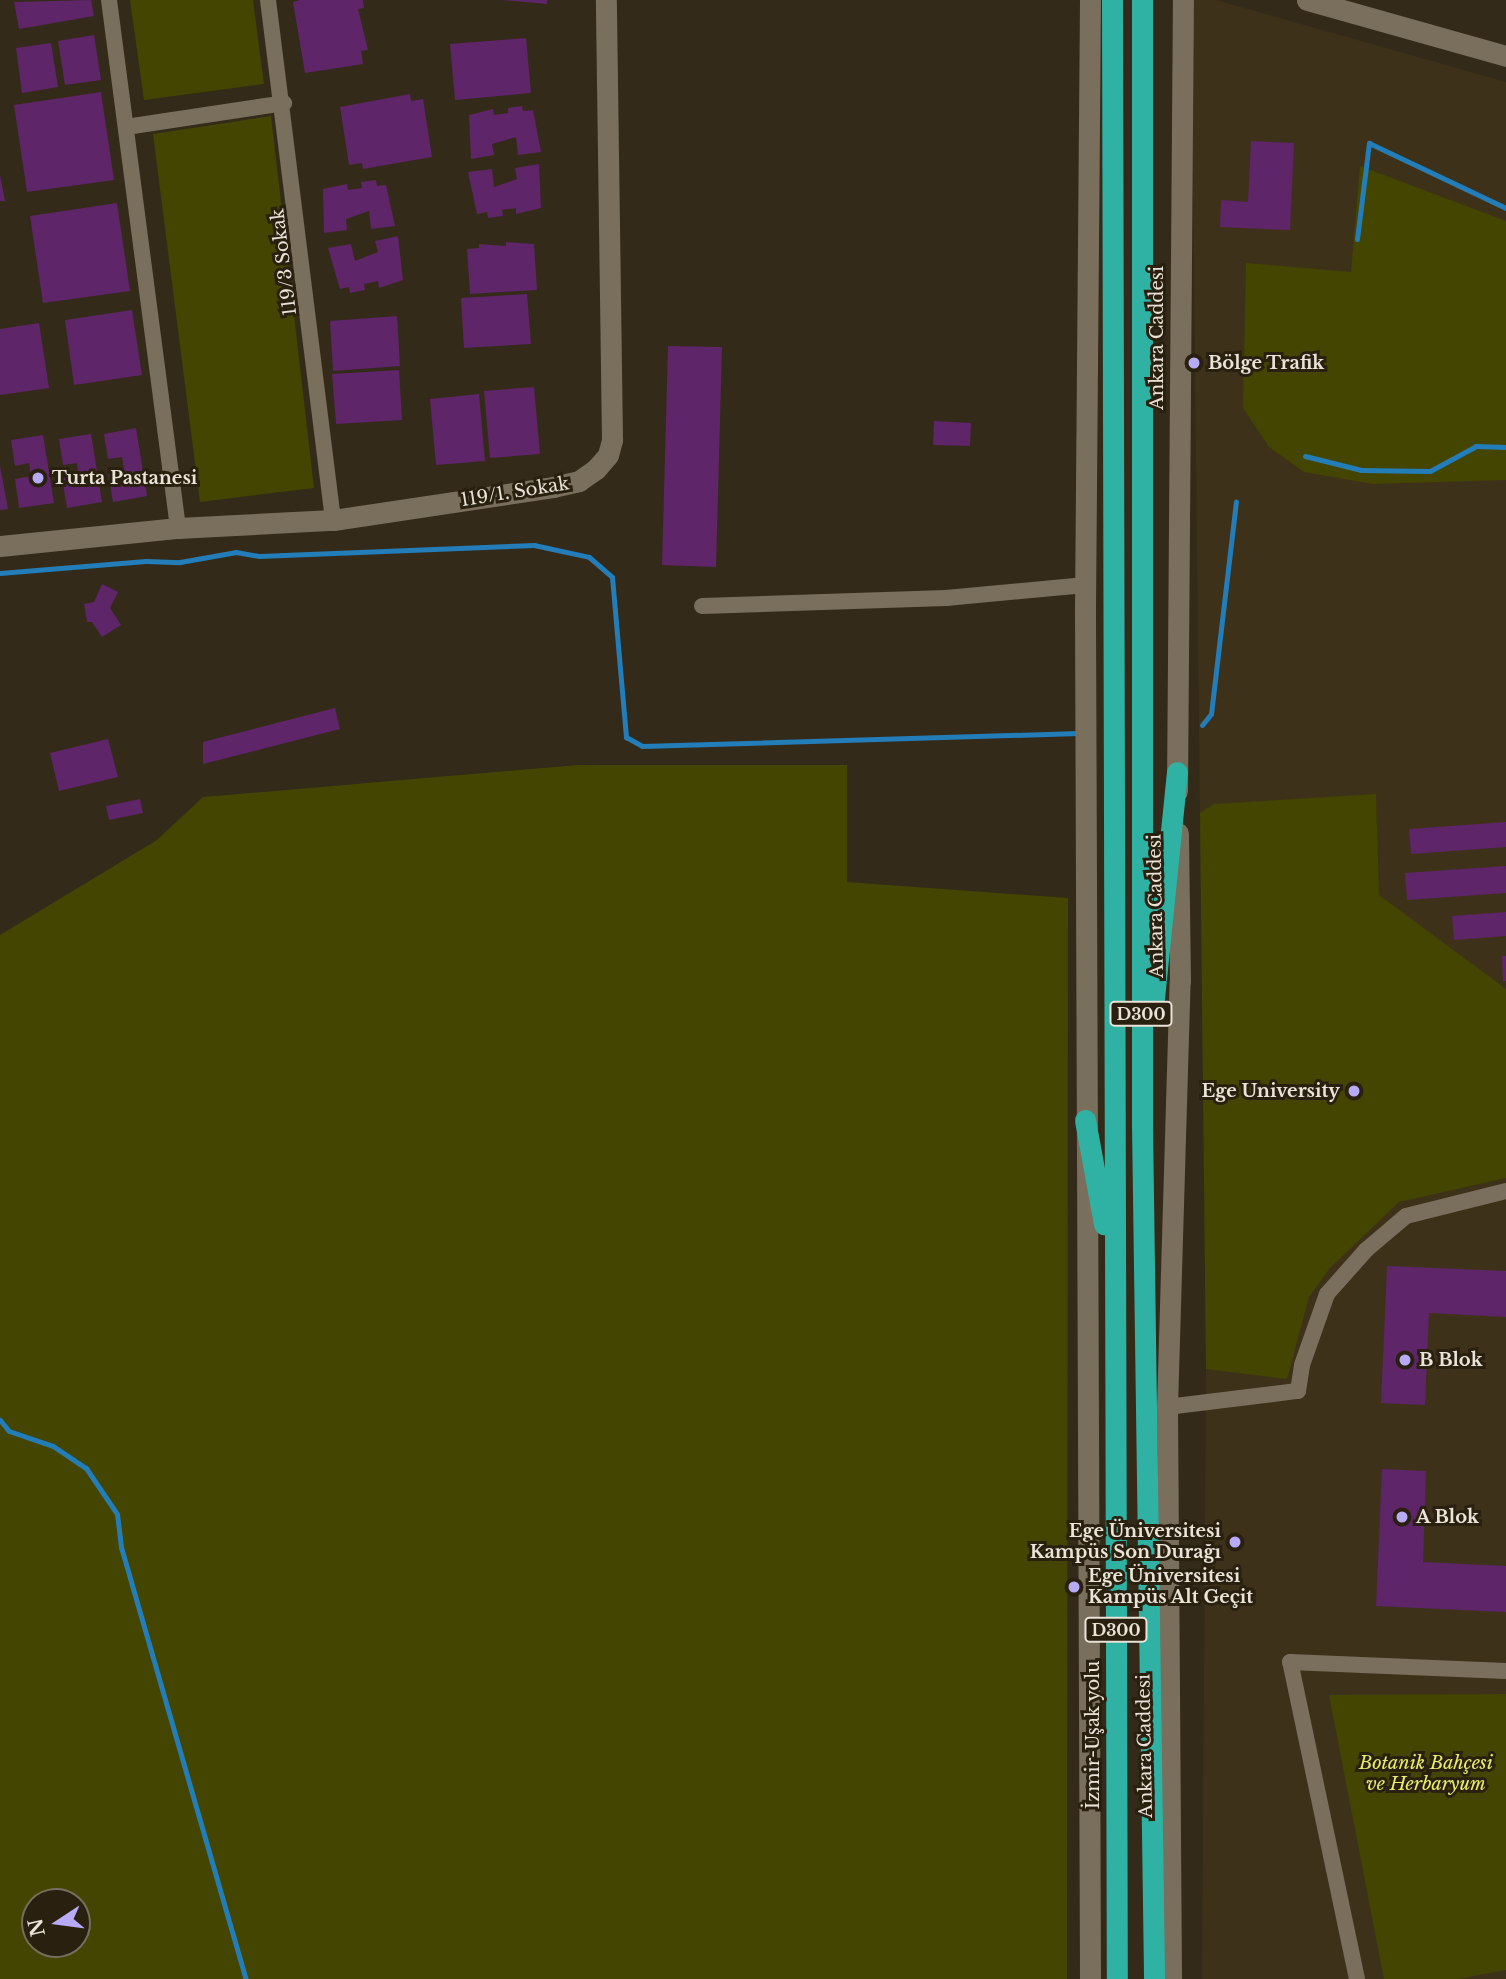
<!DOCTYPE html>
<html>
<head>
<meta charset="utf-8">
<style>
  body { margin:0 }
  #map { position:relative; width:1506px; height:1979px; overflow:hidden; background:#342a19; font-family:"Libre Baskerville",serif }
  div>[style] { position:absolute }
  .built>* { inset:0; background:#3e311a }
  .green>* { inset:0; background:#444500 }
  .stream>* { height:5px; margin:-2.5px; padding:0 2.5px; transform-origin:2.5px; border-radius:2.5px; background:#227db9 }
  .building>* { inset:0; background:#5e2568 }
  .street>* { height:16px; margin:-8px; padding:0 8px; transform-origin:8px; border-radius:8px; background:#7a6f5c }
  .secondary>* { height:21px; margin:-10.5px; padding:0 10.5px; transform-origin:10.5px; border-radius:10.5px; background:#7a6f5c }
  .highway>* { height:21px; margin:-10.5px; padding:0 10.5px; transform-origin:10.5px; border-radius:10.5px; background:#2fb2a4 }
  .dots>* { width:19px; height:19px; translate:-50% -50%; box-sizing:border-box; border:4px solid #2a2010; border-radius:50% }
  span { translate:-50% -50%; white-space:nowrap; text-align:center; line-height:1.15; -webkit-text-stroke:6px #2a2010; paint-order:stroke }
  .shield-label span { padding:2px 5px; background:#2a2010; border:2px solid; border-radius:5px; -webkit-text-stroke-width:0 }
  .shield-label { font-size:16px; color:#e9e3d8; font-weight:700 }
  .street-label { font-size:18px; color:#e9e3d8 }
  .poi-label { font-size:18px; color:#e9e3d8; font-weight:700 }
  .left { translate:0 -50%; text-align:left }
  .right { translate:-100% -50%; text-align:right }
  .park-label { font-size:18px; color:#e8ee6b; font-style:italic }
  .north { position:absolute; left:21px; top:1888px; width:70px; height:70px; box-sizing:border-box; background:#2a2010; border:2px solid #766e60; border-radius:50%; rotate:257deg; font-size:19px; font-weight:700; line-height:28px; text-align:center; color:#e9e3d8 }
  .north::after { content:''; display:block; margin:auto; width:24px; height:32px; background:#b7abf7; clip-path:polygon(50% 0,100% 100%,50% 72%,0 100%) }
</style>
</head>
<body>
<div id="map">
  <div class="built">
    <div style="clip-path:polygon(1191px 0,1216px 0,1506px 82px,1506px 1979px,1202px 1979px,1206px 1369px)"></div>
  </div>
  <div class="green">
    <div style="clip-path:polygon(130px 0,253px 0,264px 84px,144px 100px)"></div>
    <div style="clip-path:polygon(271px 116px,314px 488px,200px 502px,153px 134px)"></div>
    <div style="clip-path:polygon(1360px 166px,1506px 221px,1506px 480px,1373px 484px,1304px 472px,1269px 447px,1243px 408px,1246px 263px,1351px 272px)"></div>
    <div style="clip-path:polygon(evenodd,578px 765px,847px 765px,847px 882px,1068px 898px,1067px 1979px,0 1979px,0 935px,157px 840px,203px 797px,578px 765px,35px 1902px,77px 1902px,77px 1944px,35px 1944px,35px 1902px)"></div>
    <div style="clip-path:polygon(1376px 794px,1379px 895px,1506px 989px,1506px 1178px,1399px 1202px,1330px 1268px,1309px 1297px,1287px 1379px,1206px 1369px,1200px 813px,1214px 804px)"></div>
    <div style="clip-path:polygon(1506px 1694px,1506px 1970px,1457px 1979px,1384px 1979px,1329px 1695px)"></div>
  </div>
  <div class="stream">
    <div style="left:1357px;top:239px;width:97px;rotate:-82.9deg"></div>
    <div style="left:1369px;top:143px;width:152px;rotate:25.4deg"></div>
    <div style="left:1305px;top:456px;width:58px;rotate:14deg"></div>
    <div style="left:1361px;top:470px;width:69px;rotate:0.8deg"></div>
    <div style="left:1430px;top:471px;width:52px;rotate:-28.5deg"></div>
    <div style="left:1476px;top:446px;width:30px;rotate:2deg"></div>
    <div style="left:0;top:573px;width:146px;rotate:-4.7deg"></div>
    <div style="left:146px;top:561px;width:34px;rotate:2deg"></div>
    <div style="left:180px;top:562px;width:57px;rotate:-10.1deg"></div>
    <div style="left:236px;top:552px;width:23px;rotate:10deg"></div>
    <div style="left:259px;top:556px;width:275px;rotate:-2.3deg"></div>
    <div style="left:534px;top:545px;width:56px;rotate:12.3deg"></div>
    <div style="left:589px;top:557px;width:30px;rotate:41deg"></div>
    <div style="left:612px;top:577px;width:161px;rotate:85deg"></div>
    <div style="left:626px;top:737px;width:18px;rotate:29deg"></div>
    <div style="left:642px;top:746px;width:437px;rotate:-1.7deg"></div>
    <div style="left:1202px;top:725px;width:14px;rotate:-51deg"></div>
    <div style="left:1211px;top:714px;width:214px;rotate:-83.3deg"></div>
    <div style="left:0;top:1420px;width:14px;rotate:51deg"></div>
    <div style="left:9px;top:1431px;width:46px;rotate:18.8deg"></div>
    <div style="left:53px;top:1446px;width:40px;rotate:34deg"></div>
    <div style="left:86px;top:1468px;width:55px;rotate:56deg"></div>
    <div style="left:117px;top:1514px;width:33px;rotate:83deg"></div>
    <div style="left:121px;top:1547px;width:450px;rotate:73.9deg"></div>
  </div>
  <div class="building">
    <div style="clip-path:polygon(91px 0,94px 16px,19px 29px,14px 2px)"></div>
    <div style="clip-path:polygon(300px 0,363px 0,364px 8px,358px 9px,368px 50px,361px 51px,363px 64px,305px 73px,293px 2px)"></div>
    <div style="clip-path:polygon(501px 0,547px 0,547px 4px)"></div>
    <div style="clip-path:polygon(94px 35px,101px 80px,65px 85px,58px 41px)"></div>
    <div style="clip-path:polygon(526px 38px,531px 93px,455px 100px,450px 44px)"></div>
    <div style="clip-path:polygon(51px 43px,58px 87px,22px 93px,16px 48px)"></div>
    <div style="clip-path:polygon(101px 92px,114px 180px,27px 192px,14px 105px)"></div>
    <div style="clip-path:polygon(410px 94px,411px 101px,423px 99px,432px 157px,363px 169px,362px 163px,349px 165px,340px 107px)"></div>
    <div style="clip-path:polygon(522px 106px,523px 111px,533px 110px,541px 152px,518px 155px,516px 137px,492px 144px,494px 155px,471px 159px,469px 115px,493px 109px,494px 115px,508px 113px,508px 108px)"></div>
    <div style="clip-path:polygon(1251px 141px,1294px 143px,1290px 230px,1220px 227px,1221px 200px,1248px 202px)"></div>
    <div style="clip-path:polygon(539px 164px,541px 208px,516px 214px,516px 208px,502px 210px,503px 216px,488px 218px,487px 212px,477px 214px,468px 172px,492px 169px,494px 187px,517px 179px,515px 168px)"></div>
    <div style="clip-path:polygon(0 175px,5px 201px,0 201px)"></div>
    <div style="clip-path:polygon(376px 180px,377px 186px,386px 185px,395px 226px,371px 229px,369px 211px,346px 219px,347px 230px,324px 233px,323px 189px,347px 184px,348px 190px,362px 188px,361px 182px)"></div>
    <div style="clip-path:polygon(117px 203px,130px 291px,43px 303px,30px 216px)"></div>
    <div style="clip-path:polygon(398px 236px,403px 280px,379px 288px,378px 281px,364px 284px,365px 290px,350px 293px,349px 287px,340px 289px,328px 248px,351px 244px,355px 261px,378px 252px,375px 241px)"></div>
    <div style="clip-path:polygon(506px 242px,534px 244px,537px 290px,470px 294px,467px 249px,479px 248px,479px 244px,506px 246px)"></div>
    <div style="clip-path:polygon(527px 294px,531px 344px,464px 348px,461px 298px)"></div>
    <div style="clip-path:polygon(132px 310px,142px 375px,74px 385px,65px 320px)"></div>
    <div style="clip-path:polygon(397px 316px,400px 366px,333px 371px,330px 321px)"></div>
    <div style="clip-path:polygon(39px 323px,49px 388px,0 395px,0 329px)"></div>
    <div style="clip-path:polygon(668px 346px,722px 347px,716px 567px,662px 565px)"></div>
    <div style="clip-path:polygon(399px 370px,402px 420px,336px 424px,332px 374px)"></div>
    <div style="clip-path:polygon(534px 387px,540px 454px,490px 458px,484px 391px)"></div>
    <div style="clip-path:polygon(479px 394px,485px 461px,436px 465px,430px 399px)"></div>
    <div style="clip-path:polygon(934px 421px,971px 423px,970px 446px,933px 445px)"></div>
    <div style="clip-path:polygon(136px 428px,147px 496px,113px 502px,108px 472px,124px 469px,122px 457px,108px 459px,104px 434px)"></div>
    <div style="clip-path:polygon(91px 434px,102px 502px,67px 508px,62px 478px,78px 475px,77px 463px,63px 465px,59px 439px)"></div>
    <div style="clip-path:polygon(43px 435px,54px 503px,19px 508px,15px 479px,31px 476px,29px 463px,15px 466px,11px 440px)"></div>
    <div style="clip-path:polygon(0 466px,8px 509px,0 510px)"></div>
    <div style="clip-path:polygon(102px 584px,118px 592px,110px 608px,121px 625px,102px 637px,92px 622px,87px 622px,84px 604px,94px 602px)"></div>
    <div style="clip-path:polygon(335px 708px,340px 729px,203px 764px,203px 742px)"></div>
    <div style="clip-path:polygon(108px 739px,118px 777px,59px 791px,50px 753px)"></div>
    <div style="clip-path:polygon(140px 799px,143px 813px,109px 820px,106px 806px)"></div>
    <div style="clip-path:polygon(1506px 822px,1506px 847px,1411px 854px,1409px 829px)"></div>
    <div style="clip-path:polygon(1506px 866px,1506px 893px,1407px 900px,1405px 873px)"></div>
    <div style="clip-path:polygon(1506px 912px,1506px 936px,1454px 940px,1452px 916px)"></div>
    <div style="clip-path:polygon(1502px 956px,1506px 956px,1506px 981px,1503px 981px)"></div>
    <div style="clip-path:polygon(1387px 1266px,1506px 1271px,1506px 1317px,1429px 1313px,1425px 1405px,1381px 1403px)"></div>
    <div style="clip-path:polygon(1382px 1469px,1426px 1471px,1423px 1562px,1506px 1566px,1506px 1612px,1376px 1606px)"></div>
  </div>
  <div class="street">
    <div style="left:109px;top:0;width:532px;rotate:82.55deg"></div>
    <div style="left:268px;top:0;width:524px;rotate:82.87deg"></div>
    <div style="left:126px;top:127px;width:160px;rotate:-8.6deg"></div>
    <div style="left:702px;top:606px;width:244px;rotate:-1.9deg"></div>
    <div style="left:946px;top:598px;width:140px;rotate:-5.3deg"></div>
    <div style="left:1167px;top:1407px;width:132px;rotate:-7deg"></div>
    <div style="left:1298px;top:1391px;width:26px;rotate:-81deg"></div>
    <div style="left:1302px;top:1365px;width:75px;rotate:-70.6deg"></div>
    <div style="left:1327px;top:1294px;width:59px;rotate:-48.4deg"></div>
    <div style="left:1366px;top:1250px;width:52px;rotate:-40.4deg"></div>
    <div style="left:1406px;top:1216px;width:103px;rotate:-14deg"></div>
    <div style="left:1357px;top:1979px;width:324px;rotate:-101.9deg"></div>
    <div style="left:1290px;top:1662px;width:216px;rotate:2.4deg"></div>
  </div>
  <div class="secondary">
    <div style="left:1090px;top:0;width:613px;rotate:90.47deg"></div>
    <div style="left:1085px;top:613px;width:1366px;rotate:89.79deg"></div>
    <div style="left:1307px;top:0;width:207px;rotate:15.7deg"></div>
    <div style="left:0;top:546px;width:179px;rotate:-5.8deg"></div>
    <div style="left:178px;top:528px;width:155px;rotate:-3deg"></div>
    <div style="left:333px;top:520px;width:222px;rotate:-8.5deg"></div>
    <div style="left:553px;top:487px;width:27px;rotate:-13deg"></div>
    <div style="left:579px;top:481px;width:21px;rotate:-35deg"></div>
    <div style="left:596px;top:469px;width:18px;rotate:-49deg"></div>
    <div style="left:608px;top:455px;width:16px;rotate:-75deg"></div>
    <div style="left:612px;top:440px;width:440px;rotate:-90.8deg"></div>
    <div style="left:1177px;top:791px;width:791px;rotate:-89.57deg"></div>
    <div style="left:1171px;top:1979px;width:572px;rotate:-90.4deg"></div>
    <div style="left:1167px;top:1407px;width:426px;rotate:-88.3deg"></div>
    <div style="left:1180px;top:981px;width:148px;rotate:-90.8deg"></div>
  </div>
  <div class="highway">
    <div style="left:1112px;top:0;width:1979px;rotate:89.86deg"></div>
    <div style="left:1142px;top:0;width:1125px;rotate:90deg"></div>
    <div style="left:1142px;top:1125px;width:854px;rotate:89.19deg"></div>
    <div style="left:1153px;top:1008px;width:237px;rotate:-84.2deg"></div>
    <div style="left:1085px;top:1120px;width:106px;rotate:79.6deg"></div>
  </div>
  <div class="dots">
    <div style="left:1194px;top:363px;background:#b7abf7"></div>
    <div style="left:38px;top:478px;background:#b7abf7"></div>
    <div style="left:1354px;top:1091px;background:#b7abf7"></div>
    <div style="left:1405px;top:1360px;background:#b7abf7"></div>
    <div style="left:1402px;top:1517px;background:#b7abf7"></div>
    <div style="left:1235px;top:1542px;background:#b7abf7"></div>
    <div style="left:1074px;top:1587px;background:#b7abf7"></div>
  </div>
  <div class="shield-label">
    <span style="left:1141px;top:1014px">D300</span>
    <span style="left:1116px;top:1630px">D300</span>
  </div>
  <div class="street-label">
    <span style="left:284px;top:262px;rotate:-97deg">119/3 Sokak</span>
    <span style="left:1157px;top:338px;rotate:-90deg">Ankara Caddesi</span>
    <span style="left:515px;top:492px;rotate:-9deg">119/1. Sokak</span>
    <span style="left:1156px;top:906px;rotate:-91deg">Ankara Caddesi</span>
    <span style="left:1093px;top:1735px;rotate:-90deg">İzmir-Uşak yolu</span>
    <span style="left:1145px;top:1746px;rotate:-91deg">Ankara Caddesi</span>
  </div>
  <div class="poi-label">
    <span class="left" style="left:1208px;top:363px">Bölge Trafik</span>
    <span class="left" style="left:52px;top:478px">Turta Pastanesi</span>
    <span class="right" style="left:1340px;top:1091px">Ege University</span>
    <span class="left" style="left:1419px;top:1360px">B Blok</span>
    <span class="left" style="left:1416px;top:1517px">A Blok</span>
    <span class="right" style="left:1221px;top:1542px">Ege Üniversitesi<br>Kampüs Son Durağı</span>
    <span class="left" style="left:1088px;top:1587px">Ege Üniversitesi<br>Kampüs Alt Geçit</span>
  </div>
  <div class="park-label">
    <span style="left:1426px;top:1774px">Botanik Bahçesi<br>ve Herbaryum</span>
  </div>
  <div class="north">N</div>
</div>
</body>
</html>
